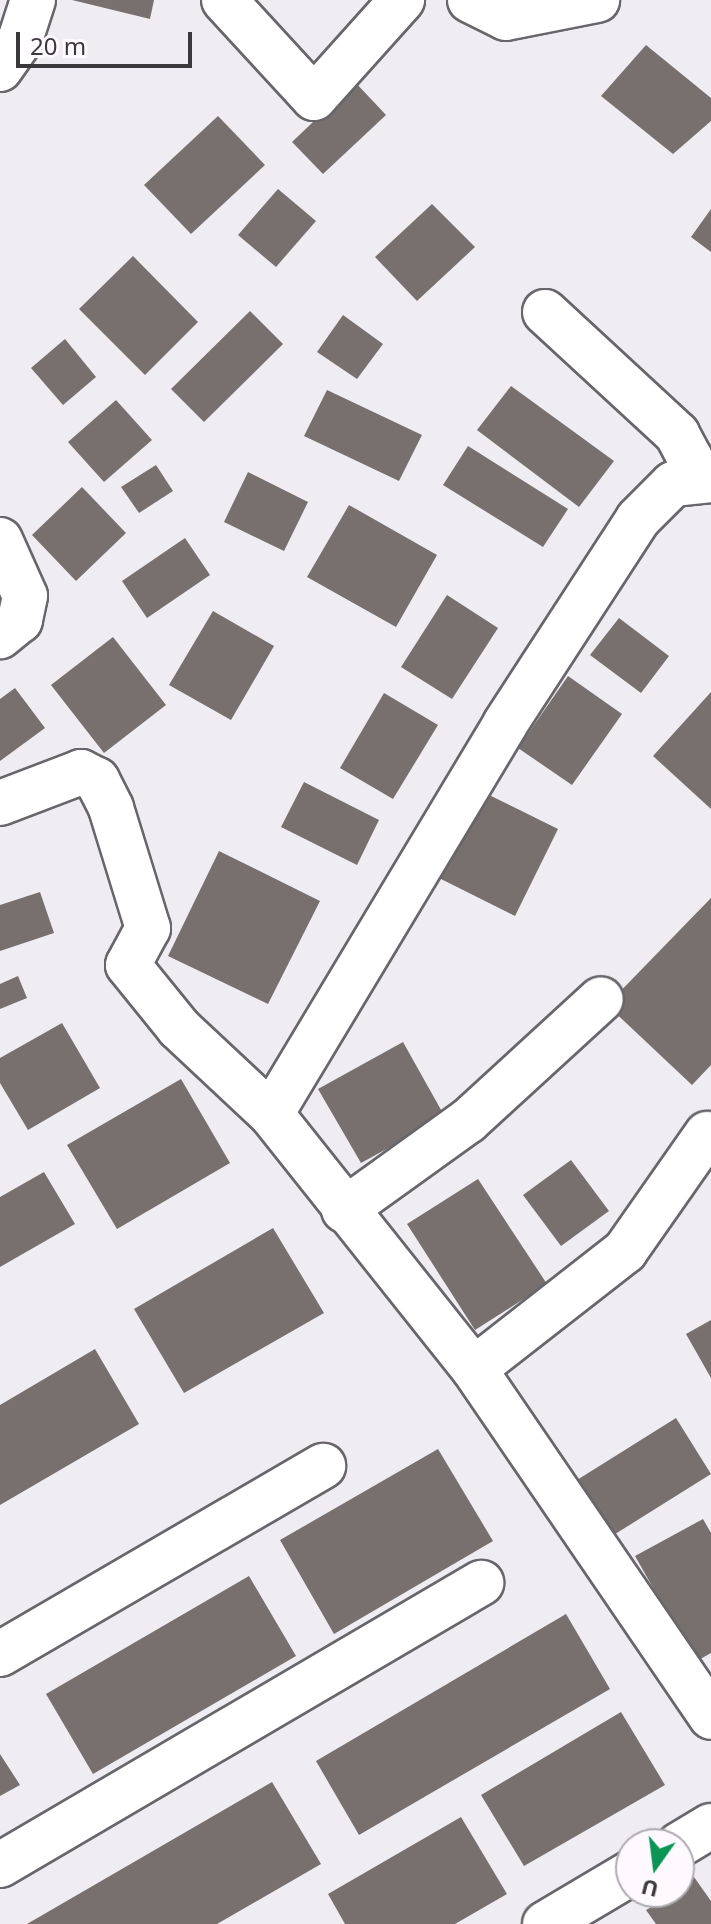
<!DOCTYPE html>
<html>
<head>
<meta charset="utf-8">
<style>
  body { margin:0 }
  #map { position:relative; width:711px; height:1924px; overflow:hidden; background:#efecf2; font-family:"Noto Sans",sans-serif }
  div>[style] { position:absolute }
  .building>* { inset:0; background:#77706f }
  .roads { filter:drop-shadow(2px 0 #68666a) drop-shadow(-2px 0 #68666a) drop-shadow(0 2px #68666a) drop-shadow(0 -2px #68666a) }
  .street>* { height:44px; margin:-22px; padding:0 22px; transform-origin:22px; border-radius:22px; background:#fff }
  span { translate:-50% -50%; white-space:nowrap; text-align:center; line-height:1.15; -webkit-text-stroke:8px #fdf9ff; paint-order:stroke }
  .north { position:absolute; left:615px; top:1828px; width:80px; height:80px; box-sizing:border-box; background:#fdf9ff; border:2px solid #afacb0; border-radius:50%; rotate:194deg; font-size:22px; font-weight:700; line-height:32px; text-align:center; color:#3a383a }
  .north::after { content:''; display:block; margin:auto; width:28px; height:36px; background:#0b9555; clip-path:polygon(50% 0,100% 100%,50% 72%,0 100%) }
  .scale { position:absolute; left:16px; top:32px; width:176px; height:36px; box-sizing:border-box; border:4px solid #3a383a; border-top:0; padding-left:10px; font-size:24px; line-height:28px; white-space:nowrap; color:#3a383a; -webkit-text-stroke:6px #fdf9ff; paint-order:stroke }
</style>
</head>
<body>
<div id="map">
  <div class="building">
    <div style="clip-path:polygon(72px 0,154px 0,150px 19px)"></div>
    <div style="clip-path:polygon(646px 45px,711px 98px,711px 121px,673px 154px,601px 96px)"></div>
    <div style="clip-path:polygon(355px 82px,386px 115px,323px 174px,292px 142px)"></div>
    <div style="clip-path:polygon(218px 116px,265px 165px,191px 234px,144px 185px)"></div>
    <div style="clip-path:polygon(278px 189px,316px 221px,276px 267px,238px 235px)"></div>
    <div style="clip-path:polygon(432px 204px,475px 247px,417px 301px,375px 257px)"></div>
    <div style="clip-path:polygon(711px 209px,711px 252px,691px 237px)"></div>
    <div style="clip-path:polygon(133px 256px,198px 322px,145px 375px,79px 309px)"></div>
    <div style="clip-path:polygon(250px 311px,283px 344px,204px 422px,171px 389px)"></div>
    <div style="clip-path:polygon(343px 315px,383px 344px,357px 379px,317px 352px)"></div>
    <div style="clip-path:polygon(65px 339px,96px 377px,63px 405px,31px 368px)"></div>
    <div style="clip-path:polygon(511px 386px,614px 461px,579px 507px,477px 430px)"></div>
    <div style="clip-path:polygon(327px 390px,422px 435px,399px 481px,304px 436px)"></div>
    <div style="clip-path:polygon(116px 400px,152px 440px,104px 482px,68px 442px)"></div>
    <div style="clip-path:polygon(468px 446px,568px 509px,543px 547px,443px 485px)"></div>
    <div style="clip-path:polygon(156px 465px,173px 491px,139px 513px,121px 487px)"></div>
    <div style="clip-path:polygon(248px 472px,308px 502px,284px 551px,224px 522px)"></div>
    <div style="clip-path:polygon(82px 487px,126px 533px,76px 581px,32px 535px)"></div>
    <div style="clip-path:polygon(349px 505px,437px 555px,396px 627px,307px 577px)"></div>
    <div style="clip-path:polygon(185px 538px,210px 575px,147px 618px,122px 581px)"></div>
    <div style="clip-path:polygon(447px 595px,498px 628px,452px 699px,401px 667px)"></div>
    <div style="clip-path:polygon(213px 611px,274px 646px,231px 720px,169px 685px)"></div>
    <div style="clip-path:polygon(619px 618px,669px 656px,641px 693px,590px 655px)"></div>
    <div style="clip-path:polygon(113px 637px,166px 705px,104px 753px,51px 685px)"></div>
    <div style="clip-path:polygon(568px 676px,622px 714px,572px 785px,518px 748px)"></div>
    <div style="clip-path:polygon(15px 688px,45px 728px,0 761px,0 699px)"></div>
    <div style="clip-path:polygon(711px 692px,711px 809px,653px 756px)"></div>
    <div style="clip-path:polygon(384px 693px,438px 725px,393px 799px,340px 768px)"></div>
    <div style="clip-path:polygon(304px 782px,379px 820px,357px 865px,281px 827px)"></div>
    <div style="clip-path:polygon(481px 791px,558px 829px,515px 916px,439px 878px)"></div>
    <div style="clip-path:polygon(219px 851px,320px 901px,268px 1004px,168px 956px)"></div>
    <div style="clip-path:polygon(40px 892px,54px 933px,0 951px,0 905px)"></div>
    <div style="clip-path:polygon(711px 898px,711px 1065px,692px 1085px,607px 1005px)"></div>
    <div style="clip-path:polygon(18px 976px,27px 998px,0 1009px,0 984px)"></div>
    <div style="clip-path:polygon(62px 1023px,100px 1088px,28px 1130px,0 1083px,0 1058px)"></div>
    <div style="clip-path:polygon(403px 1042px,445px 1117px,361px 1163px,318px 1089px)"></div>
    <div style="clip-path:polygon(181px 1079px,230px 1163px,117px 1229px,67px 1145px)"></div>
    <div style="clip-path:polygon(571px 1160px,609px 1211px,561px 1246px,523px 1195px)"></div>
    <div style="clip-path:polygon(44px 1172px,75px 1224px,0 1267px,0 1197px)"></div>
    <div style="clip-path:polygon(478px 1179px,547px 1284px,475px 1330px,407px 1224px)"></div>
    <div style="clip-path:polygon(273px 1228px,324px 1313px,184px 1393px,134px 1309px)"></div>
    <div style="clip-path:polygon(711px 1320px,711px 1378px,686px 1334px)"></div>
    <div style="clip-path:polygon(95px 1349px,139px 1424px,0 1505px,0 1405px)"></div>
    <div style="clip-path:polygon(676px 1418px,711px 1474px,604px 1541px,569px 1485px)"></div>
    <div style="clip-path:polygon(438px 1449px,493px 1541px,334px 1634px,280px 1540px)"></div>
    <div style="clip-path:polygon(703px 1519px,711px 1533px,711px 1653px,695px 1662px,635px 1556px)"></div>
    <div style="clip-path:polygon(249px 1576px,296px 1656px,93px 1774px,46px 1694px)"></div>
    <div style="clip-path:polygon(566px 1614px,610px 1689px,359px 1835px,316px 1761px)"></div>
    <div style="clip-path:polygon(621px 1712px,665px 1785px,524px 1866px,481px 1795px)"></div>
    <div style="clip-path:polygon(0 1754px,20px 1785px,0 1796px)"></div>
    <div style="clip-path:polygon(272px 1782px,321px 1864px,217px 1924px,27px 1924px)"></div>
    <div style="clip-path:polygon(461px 1817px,507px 1894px,455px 1924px,345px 1924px,328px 1894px)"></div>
    <div style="clip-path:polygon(694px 1877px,711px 1901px,711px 1924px,656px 1924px,646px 1910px,679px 1892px)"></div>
  </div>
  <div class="roads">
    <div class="street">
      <div style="left:224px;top:0;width:133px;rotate:47.4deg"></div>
      <div style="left:314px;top:98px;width:132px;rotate:-48.1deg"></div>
      <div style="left:470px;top:0;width:40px;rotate:26.6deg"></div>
      <div style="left:506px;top:18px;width:93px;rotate:-11.2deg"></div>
      <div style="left:0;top:69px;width:35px;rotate:-55deg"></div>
      <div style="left:20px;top:40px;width:42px;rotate:-72deg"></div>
      <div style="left:545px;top:312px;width:180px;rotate:42.7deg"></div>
      <div style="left:677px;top:434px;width:27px;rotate:62deg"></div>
      <div style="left:690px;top:458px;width:21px;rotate:85deg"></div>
      <div style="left:0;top:540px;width:61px;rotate:65.9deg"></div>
      <div style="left:25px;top:596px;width:25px;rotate:102deg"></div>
      <div style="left:20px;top:620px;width:26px;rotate:141deg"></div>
      <div style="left:0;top:803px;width:87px;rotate:-20.9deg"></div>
      <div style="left:81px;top:772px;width:18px;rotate:27deg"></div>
      <div style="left:97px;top:780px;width:31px;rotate:63deg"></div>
      <div style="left:111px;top:808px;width:126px;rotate:72.9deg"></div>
      <div style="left:148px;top:928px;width:42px;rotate:118.4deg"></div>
      <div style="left:128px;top:965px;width:81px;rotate:51deg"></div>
      <div style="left:179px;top:1028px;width:126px;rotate:43.1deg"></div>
      <div style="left:271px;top:1114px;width:326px;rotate:51.5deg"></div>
      <div style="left:474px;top:1369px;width:421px;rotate:55.7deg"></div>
      <div style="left:271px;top:1114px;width:455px;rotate:-59deg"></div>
      <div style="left:505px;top:724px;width:244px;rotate:-57deg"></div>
      <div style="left:638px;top:519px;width:49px;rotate:-45deg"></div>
      <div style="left:673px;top:484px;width:38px;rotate:-6deg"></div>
      <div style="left:344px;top:1210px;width:153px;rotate:-35.7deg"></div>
      <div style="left:468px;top:1121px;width:180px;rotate:-42.5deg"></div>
      <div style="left:474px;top:1369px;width:192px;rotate:-38deg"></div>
      <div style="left:625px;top:1251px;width:143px;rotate:-55deg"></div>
      <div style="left:0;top:1654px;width:374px;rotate:-30.2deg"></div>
      <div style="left:679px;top:1845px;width:37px;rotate:-31deg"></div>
      <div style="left:0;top:1865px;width:558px;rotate:-30.38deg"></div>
      <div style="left:545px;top:1924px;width:100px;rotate:-30.7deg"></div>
    </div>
  </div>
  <div class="north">U</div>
  <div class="scale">20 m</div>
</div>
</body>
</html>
